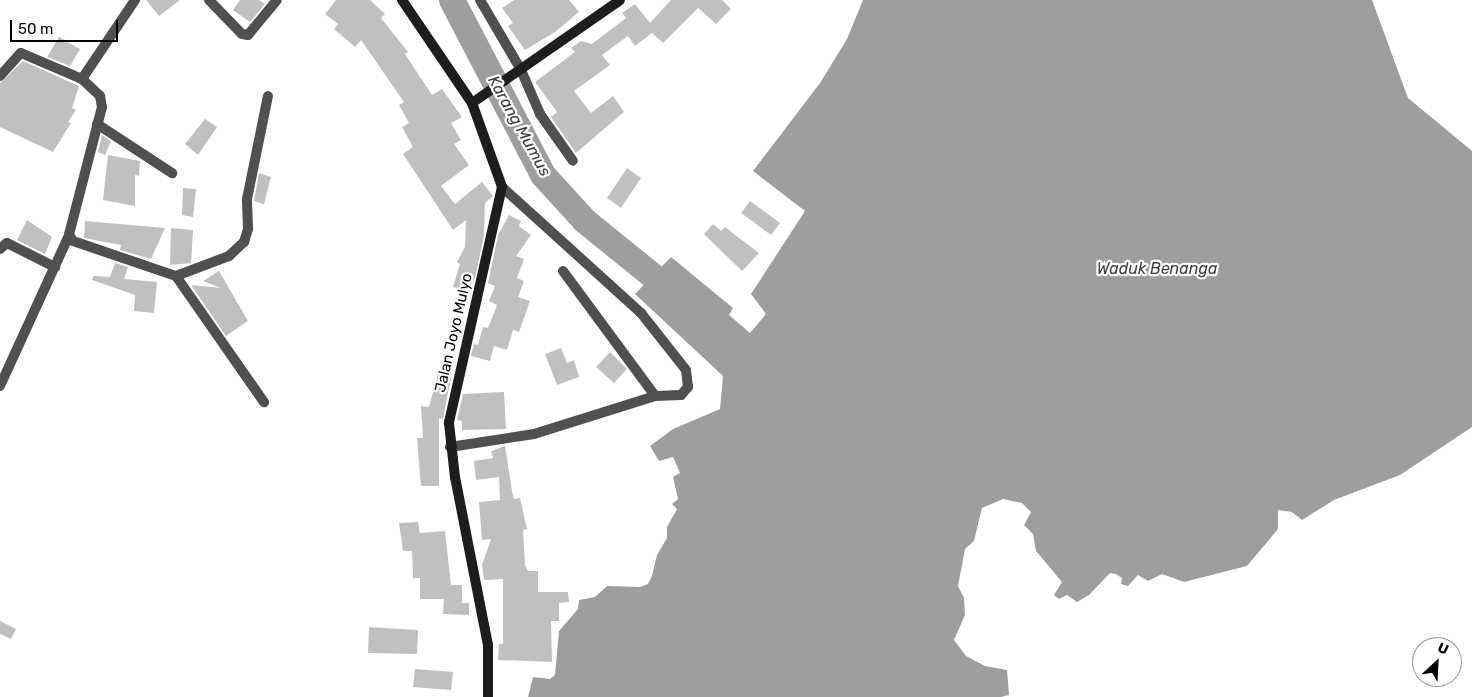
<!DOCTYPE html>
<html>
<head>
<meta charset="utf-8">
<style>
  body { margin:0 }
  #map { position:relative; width:1472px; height:697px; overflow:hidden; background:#fff; font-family:Rubik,sans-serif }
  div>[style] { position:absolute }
  .water>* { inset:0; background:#9e9e9e }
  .river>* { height:26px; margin:-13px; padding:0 13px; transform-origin:13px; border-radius:13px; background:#9e9e9e }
  .building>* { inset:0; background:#c0c0c0 }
  .street>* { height:10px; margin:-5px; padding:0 5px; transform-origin:5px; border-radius:5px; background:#505050 }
  .secondary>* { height:10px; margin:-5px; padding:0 5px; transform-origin:5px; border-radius:5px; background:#1d1d1d }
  span { translate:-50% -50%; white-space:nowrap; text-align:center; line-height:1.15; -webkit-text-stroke:4.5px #fff; paint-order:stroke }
  .street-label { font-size:15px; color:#000 }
  .water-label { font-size:16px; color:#3f3f3f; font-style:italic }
  .north { position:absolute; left:1412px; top:637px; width:50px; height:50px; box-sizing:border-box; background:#fff; border:1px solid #999; border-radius:50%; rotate:25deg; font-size:14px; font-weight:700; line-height:20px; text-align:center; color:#000 }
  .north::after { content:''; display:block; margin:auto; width:18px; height:22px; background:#000; clip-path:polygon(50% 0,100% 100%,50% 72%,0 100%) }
  .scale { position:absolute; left:10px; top:20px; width:108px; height:22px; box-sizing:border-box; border:2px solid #000; border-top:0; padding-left:6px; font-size:15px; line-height:18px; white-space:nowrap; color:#000; -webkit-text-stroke:4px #fff; paint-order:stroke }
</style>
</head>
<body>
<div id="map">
  <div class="water">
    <div style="clip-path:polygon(863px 0,1372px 0,1408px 98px,1472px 151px,1472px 427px,1400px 475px,1334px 500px,1302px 520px,1292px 512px,1278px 510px,1278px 529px,1247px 566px,1184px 582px,1162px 574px,1148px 581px,1138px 575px,1128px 586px,1121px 584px,1122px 578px,1116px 574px,1110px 573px,1089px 595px,1077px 602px,1067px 595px,1059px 599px,1054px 595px,1062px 582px,1036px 551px,1033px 534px,1024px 525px,1031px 512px,1022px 503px,1003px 499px,982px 508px,974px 541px,965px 549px,958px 586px,964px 598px,965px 615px,954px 640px,966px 656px,985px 666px,1007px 670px,1009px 695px,1001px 697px,528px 697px,533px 677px,550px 679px,555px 675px,559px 631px,578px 609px,579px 600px,595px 597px,607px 586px,640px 587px,648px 584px,652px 576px,657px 555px,667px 538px,667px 527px,677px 509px,672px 504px,678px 499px,673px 477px,680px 473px,673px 457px,659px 461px,650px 446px,673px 429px,720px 409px,723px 376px,635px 294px,671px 257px,733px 308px,729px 315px,750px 333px,766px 314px,751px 294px,805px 211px,753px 171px,820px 83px,847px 39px)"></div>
  </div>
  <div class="river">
    <div style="left:452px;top:0;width:197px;rotate:62.5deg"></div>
    <div style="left:543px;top:175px;width:62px;rotate:47.6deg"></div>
    <div style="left:585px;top:221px;width:87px;rotate:39deg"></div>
  </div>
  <div class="building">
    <div style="clip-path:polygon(146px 0,180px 0,159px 16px)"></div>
    <div style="clip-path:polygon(240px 0,259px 0,265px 4px,250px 22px,233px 10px)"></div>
    <div style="clip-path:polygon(336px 0,370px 0,385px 14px,381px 18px,408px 52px,405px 54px,428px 89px,432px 95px,442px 89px,462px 117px,451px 123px,461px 140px,454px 144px,469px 165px,441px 186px,455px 204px,482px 182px,493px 196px,485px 203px,484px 236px,475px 278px,467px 291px,453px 287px,460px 264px,457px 262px,465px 247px,466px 220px,453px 230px,403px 154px,413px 147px,402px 127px,409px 123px,399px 105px,404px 102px,361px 40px,355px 47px,334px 29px,338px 24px,325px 14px)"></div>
    <div style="clip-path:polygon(514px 0,569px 0,579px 12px,555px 32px,525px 50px,508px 26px,513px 23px,502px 8px)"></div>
    <div style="clip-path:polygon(671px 0,722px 0,731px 9px,716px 24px,698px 8px,663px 43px,652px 33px,635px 46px,628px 36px,602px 55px,610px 65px,574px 91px,591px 113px,613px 96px,624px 112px,576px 153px,551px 117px,557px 112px,535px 82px,575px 52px,571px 48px,581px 41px,592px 44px,626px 18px,622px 13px,635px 4px,650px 23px)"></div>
    <div style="clip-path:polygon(59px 37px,80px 49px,70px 66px,47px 57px)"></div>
    <div style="clip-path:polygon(23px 61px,79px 86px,72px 108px,76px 110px,68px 122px,71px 123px,53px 152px,0 127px,0 83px)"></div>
    <div style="clip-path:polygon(205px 119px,217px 127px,198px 155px,185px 144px)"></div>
    <div style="clip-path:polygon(102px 135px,111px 141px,105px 155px,98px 152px)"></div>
    <div style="clip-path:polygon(108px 155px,140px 161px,139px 176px,135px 175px,135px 206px,103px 200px)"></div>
    <div style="clip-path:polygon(627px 168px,641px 178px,621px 208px,607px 198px)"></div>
    <div style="clip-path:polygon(259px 173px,271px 177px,264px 204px,254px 201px)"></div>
    <div style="clip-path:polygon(183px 188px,196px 189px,193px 217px,182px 215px)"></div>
    <div style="clip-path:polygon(750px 201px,780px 223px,771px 235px,741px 213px)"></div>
    <div style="clip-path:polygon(509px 215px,521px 221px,519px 226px,531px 235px,516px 256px,524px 259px,517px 278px,524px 281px,518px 297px,530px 301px,519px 332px,513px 330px,507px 350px,494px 346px,490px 361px,471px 356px,474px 344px,478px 345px,483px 327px,488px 328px,497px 305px,489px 301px,495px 286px,488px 283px,498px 235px)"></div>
    <div style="clip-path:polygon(27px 220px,52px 237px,45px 254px,17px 240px)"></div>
    <div style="clip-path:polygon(85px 221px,165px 228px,151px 259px,120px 250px,121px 245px,84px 238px)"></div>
    <div style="clip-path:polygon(713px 224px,721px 231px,725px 227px,759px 253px,742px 271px,704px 234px)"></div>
    <div style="clip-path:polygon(171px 228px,193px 230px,191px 263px,170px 265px)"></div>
    <div style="clip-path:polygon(115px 263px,128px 267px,124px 279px,157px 282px,154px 313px,134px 311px,135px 295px,92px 280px,93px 276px,110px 277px)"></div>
    <div style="clip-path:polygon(219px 271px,248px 321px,226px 336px,191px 285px,221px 288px,203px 281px)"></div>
    <div style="clip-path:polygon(561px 348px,567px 363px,574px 360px,579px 377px,557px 385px,545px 354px)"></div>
    <div style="clip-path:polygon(610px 352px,627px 369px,614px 383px,596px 367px)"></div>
    <div style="clip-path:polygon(438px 374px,451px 377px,443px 419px,439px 418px,439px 486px,421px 486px,417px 438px,423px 438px,421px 406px,429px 407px)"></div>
    <div style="clip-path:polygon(504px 392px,506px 429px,462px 430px,462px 421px,457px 420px,463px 394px)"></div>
    <div style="clip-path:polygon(505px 446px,512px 491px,514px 499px,520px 498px,527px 529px,523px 530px,525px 565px,528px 571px,538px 571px,538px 592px,568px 592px,569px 602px,559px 603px,559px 621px,551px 621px,552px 662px,498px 660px,499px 644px,503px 644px,503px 579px,484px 580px,482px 565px,491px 539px,482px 540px,479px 502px,500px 500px,499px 477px,476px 480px,474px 461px,493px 458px,491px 451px)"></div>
    <div style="clip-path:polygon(418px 522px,420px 533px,445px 531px,451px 585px,462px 585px,462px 603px,469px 603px,469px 615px,443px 614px,444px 599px,420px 599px,420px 578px,413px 578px,412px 551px,403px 551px,399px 523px)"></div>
    <div style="clip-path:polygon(0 621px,16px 629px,11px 639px,0 634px)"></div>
    <div style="clip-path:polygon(369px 627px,418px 630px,417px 654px,368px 653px)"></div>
    <div style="clip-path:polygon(415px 669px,453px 672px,451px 690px,413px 687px)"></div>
  </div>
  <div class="street">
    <div style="left:135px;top:0;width:95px;rotate:123.9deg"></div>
    <div style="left:82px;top:79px;width:25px;rotate:43deg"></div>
    <div style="left:100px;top:96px;width:11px;rotate:80deg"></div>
    <div style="left:102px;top:107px;width:132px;rotate:104.5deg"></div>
    <div style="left:69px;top:235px;width:7px;rotate:56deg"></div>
    <div style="left:73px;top:241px;width:109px;rotate:18.8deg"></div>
    <div style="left:176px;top:276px;width:57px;rotate:-20.7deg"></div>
    <div style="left:229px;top:256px;width:21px;rotate:-43deg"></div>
    <div style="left:244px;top:242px;width:14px;rotate:-73deg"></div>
    <div style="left:248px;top:229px;width:30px;rotate:-92deg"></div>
    <div style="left:247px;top:199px;width:105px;rotate:-78.5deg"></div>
    <div style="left:209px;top:0;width:47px;rotate:45.9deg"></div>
    <div style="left:242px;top:34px;width:6px;rotate:9deg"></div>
    <div style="left:248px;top:35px;width:45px;rotate:-50.4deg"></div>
    <div style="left:480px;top:0;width:81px;rotate:59.6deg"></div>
    <div style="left:521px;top:70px;width:48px;rotate:66.6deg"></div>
    <div style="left:540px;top:114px;width:57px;rotate:54.9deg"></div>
    <div style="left:0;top:76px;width:31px;rotate:-48deg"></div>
    <div style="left:21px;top:53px;width:66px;rotate:23.1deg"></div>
    <div style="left:97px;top:124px;width:90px;rotate:33.2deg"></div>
    <div style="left:0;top:249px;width:9px;rotate:-41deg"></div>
    <div style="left:7px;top:243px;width:54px;rotate:26.6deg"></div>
    <div style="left:563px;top:271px;width:155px;rotate:53.6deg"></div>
    <div style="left:176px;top:276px;width:154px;rotate:55.1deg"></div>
    <div style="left:0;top:386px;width:166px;rotate:-65.4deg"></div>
    <div style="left:450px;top:447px;width:85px;rotate:-8.8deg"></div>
    <div style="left:534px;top:434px;width:127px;rotate:-17.4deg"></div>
    <div style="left:655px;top:396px;width:26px;rotate:-2deg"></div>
    <div style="left:681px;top:395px;width:11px;rotate:-49deg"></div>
    <div style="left:688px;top:387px;width:17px;rotate:-97deg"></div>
    <div style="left:686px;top:370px;width:73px;rotate:-128.3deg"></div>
    <div style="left:641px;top:313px;width:188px;rotate:-137.8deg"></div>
  </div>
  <div class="secondary">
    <div style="left:402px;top:0;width:125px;rotate:55.8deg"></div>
    <div style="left:472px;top:103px;width:89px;rotate:70.3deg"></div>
    <div style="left:502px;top:187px;width:242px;rotate:102.7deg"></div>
    <div style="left:449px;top:423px;width:54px;rotate:83.7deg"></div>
    <div style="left:455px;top:477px;width:171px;rotate:78.9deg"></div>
    <div style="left:488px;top:645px;width:52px;rotate:90deg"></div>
    <div style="left:472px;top:103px;width:180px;rotate:-34.8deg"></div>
  </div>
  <div class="street-label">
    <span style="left:454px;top:333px;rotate:-77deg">Jalan Joyo Mulyo</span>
  </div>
  <div class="water-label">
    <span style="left:519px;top:126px;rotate:61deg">Karang Mumus</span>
    <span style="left:1157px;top:269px">Waduk Benanga</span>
  </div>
  <div class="north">U</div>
  <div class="scale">50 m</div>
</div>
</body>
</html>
